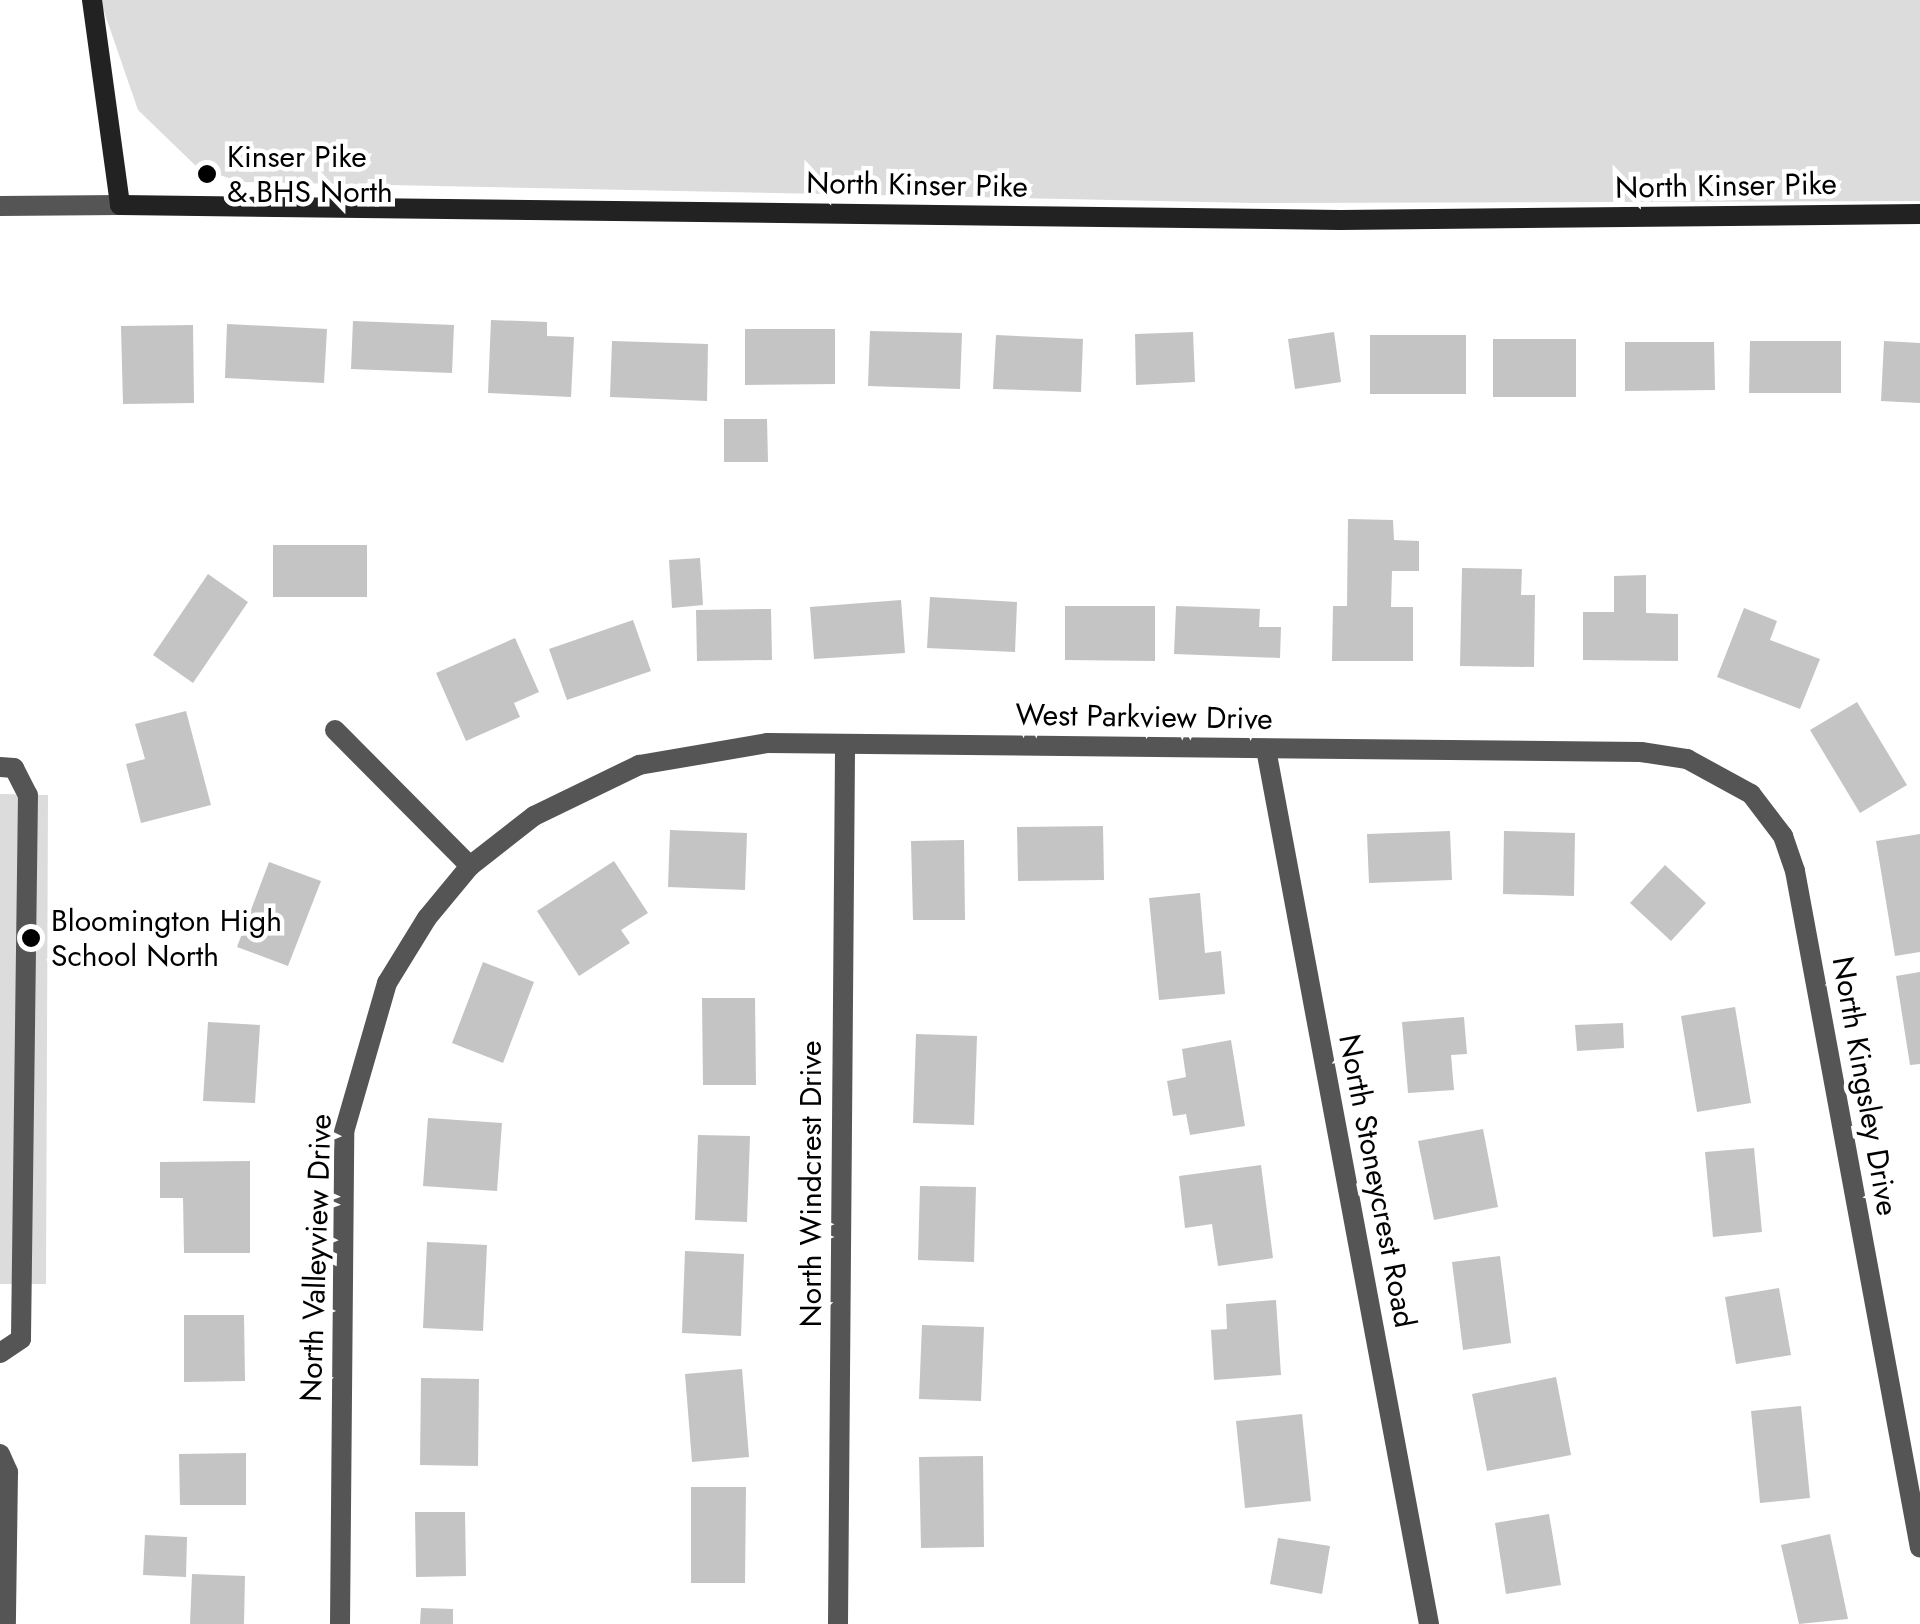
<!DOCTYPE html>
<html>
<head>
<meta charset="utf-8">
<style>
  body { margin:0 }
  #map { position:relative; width:1920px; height:1624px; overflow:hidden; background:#fff; font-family:Jost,sans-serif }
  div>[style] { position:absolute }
  .green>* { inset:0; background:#dcdcdc }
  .building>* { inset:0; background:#c4c4c4 }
  .lane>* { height:20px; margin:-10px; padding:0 10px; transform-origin:10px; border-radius:10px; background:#555 }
  .street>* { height:20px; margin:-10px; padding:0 10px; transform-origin:10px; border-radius:10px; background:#555 }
  .secondary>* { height:20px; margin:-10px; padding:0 10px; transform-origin:10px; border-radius:10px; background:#222 }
  .dots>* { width:28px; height:28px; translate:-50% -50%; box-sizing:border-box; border:5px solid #fff; border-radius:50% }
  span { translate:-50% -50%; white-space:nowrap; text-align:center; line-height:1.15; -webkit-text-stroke:9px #fff; paint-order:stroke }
  .poi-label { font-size:30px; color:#000 }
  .left { translate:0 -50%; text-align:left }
  .street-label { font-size:30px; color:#000 }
</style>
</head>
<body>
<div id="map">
  <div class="green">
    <div style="clip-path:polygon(100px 0,1920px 0,1920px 201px,1254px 203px,241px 182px,198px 168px,138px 110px)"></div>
    <div style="clip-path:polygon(0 794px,48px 795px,46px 1284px,0 1284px)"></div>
  </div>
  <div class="building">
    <div style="clip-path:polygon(491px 320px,547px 322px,547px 336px,574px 337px,571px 397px,488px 393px)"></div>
    <div style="clip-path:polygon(353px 321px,454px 325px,452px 373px,351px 369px)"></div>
    <div style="clip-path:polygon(227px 324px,327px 329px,324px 383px,225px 378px)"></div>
    <div style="clip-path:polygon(193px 325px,194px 403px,123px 404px,121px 326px)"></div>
    <div style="clip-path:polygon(745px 329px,835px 329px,835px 384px,745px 385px)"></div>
    <div style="clip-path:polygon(870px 331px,962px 333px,960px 389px,868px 386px)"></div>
    <div style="clip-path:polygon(1193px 332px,1195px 382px,1136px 385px,1135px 334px)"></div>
    <div style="clip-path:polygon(1334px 332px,1341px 382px,1295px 389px,1288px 339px)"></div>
    <div style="clip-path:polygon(996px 335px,1083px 339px,1081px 392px,993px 389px)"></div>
    <div style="clip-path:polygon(1370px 335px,1466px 335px,1466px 394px,1370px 394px)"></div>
    <div style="clip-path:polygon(1493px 339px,1576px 339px,1576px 397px,1493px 397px)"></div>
    <div style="clip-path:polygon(612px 341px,708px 344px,707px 401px,610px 397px)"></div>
    <div style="clip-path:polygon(1750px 341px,1841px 341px,1841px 393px,1749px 393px)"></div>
    <div style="clip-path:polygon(1884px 341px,1920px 343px,1920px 403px,1881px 401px)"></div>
    <div style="clip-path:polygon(1625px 342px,1714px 342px,1715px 390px,1625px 391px)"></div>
    <div style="clip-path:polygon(724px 419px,767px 419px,768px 462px,724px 462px)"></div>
    <div style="clip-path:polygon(1348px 519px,1393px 520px,1394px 540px,1419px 541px,1419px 571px,1392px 571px,1391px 607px,1413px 607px,1413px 661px,1332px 661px,1333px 606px,1347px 606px)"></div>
    <div style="clip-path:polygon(273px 545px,367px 545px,367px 597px,273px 597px)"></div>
    <div style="clip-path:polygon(700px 558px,703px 605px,672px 608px,669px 560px)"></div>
    <div style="clip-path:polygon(1462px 568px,1522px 569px,1521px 595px,1535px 595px,1534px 667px,1460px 666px)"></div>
    <div style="clip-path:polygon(208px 574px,248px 602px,193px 683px,153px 655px)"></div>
    <div style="clip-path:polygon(1646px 575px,1646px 613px,1678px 614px,1678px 661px,1583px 660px,1583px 612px,1614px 612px,1614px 576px)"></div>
    <div style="clip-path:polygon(930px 597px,1017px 602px,1015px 652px,927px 648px)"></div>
    <div style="clip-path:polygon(901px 600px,905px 653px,814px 659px,810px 607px)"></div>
    <div style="clip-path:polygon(1065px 606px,1155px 606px,1155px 661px,1065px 660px)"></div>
    <div style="clip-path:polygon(1176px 606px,1260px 609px,1259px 627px,1281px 627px,1280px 658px,1174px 654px)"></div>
    <div style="clip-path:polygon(1744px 608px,1777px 621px,1770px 640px,1820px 659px,1800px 709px,1717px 677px)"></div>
    <div style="clip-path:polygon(771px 609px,772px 660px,697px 661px,696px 610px)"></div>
    <div style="clip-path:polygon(633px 620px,651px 671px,567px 700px,549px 649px)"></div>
    <div style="clip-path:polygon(515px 638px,539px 692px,514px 703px,520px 717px,466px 741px,436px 673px)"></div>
    <div style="clip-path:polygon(1857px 702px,1907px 785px,1860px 813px,1810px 730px)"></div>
    <div style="clip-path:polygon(186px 711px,211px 805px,141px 823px,126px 764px,145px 759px,135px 724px)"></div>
    <div style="clip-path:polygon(1103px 826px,1104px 880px,1018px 881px,1017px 827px)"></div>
    <div style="clip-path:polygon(670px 830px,747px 833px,745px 890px,668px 887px)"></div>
    <div style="clip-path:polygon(1450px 831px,1452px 880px,1369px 883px,1367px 834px)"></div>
    <div style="clip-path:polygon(1504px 831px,1575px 833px,1574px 896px,1503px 894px)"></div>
    <div style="clip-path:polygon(1920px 834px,1920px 952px,1895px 956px,1876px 841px)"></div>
    <div style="clip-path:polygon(964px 840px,965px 920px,913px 920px,911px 841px)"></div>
    <div style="clip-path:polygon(614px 861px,648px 913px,621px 930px,630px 943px,579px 976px,537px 911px)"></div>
    <div style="clip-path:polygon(269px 862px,321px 881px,288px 966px,237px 947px)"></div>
    <div style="clip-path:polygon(1665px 865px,1706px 903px,1671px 941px,1630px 903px)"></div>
    <div style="clip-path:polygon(1200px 893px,1205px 953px,1221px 951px,1225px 994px,1159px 1000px,1149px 898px)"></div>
    <div style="clip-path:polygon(483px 962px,534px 982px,503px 1063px,452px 1043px)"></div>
    <div style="clip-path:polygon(1920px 972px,1920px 1064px,1910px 1065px,1896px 976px)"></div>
    <div style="clip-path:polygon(702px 998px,755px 998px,756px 1085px,703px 1085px)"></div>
    <div style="clip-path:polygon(1735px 1007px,1751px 1103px,1697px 1112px,1681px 1016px)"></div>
    <div style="clip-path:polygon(1464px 1017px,1467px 1054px,1451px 1055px,1454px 1090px,1408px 1093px,1402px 1022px)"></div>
    <div style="clip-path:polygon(208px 1022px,260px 1025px,255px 1103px,203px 1101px)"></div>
    <div style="clip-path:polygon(1623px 1023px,1624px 1048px,1577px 1051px,1575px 1025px)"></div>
    <div style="clip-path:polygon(916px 1034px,977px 1036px,974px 1125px,913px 1123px)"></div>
    <div style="clip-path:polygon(1231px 1040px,1245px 1126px,1190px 1135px,1186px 1114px,1173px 1116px,1167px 1081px,1186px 1077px,1182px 1049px)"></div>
    <div style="clip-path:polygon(428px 1118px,502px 1123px,497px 1191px,423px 1186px)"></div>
    <div style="clip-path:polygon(1483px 1129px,1498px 1207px,1434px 1220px,1418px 1141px)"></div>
    <div style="clip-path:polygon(698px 1135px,750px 1136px,747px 1222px,695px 1220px)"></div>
    <div style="clip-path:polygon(1754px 1148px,1762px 1232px,1713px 1237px,1705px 1152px)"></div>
    <div style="clip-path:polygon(250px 1161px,250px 1253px,184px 1253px,183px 1198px,160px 1198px,160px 1162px)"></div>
    <div style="clip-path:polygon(1261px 1165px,1273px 1258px,1218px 1266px,1212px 1224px,1185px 1228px,1179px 1176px)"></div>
    <div style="clip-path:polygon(920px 1186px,976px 1187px,974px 1262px,918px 1260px)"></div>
    <div style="clip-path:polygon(427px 1242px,487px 1245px,483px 1331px,423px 1328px)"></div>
    <div style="clip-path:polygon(685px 1251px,744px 1254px,741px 1336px,682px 1333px)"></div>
    <div style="clip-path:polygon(1500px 1256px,1511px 1343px,1463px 1350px,1452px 1262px)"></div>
    <div style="clip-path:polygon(1779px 1288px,1791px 1355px,1736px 1364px,1725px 1297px)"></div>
    <div style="clip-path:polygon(1276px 1300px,1281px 1375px,1214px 1380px,1211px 1330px,1227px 1329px,1226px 1304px)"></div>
    <div style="clip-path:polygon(184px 1315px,244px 1315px,245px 1381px,184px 1382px)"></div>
    <div style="clip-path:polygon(922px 1325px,984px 1327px,981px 1401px,919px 1399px)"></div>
    <div style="clip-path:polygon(742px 1369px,749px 1457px,692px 1462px,685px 1374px)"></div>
    <div style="clip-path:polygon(1556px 1377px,1571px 1455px,1487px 1471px,1472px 1394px)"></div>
    <div style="clip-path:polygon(421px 1378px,479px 1379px,478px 1466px,420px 1465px)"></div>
    <div style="clip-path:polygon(1801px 1406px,1810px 1498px,1760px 1503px,1751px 1411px)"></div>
    <div style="clip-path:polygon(1302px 1414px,1311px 1501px,1245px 1508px,1236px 1421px)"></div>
    <div style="clip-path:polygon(246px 1453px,246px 1505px,180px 1505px,179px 1454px)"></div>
    <div style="clip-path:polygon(983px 1456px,984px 1547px,921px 1548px,919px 1457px)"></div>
    <div style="clip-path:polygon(691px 1487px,746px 1487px,745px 1583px,691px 1583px)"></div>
    <div style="clip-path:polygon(415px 1512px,465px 1512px,466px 1576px,416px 1577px)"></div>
    <div style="clip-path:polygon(1549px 1514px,1561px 1585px,1506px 1594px,1495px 1523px)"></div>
    <div style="clip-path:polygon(1830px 1534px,1848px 1619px,1799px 1624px,1781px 1545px)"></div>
    <div style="clip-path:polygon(145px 1535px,187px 1537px,186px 1577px,143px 1575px)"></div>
    <div style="clip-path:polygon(1278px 1538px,1330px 1546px,1322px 1594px,1270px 1584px)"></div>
    <div style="clip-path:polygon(192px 1574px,245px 1576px,244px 1624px,190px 1624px)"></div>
    <div style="clip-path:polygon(421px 1608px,453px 1609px,453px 1624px,420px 1624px)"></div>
  </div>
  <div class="lane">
    <div style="left:0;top:206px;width:120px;rotate:-0.5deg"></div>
    <div style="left:0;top:767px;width:14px;rotate:4deg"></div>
    <div style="left:14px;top:768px;width:30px;rotate:63deg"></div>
    <div style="left:28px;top:795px;width:544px;rotate:90.74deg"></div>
    <div style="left:21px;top:1339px;width:25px;rotate:146deg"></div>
    <div style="left:0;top:1454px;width:20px;rotate:66deg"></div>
    <div style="left:8px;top:1472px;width:152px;rotate:90.8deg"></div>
  </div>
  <div class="street">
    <div style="left:335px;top:730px;width:192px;rotate:45.2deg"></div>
    <div style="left:1266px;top:749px;width:890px;rotate:79.45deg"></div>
    <div style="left:340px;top:1624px;width:492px;rotate:-89.5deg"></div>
    <div style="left:344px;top:1132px;width:155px;rotate:-73.9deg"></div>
    <div style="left:387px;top:983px;width:76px;rotate:-58.4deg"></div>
    <div style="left:427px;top:918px;width:67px;rotate:-50.4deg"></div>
    <div style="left:470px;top:866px;width:81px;rotate:-38deg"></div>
    <div style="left:534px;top:816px;width:117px;rotate:-25.9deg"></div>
    <div style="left:639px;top:765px;width:131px;rotate:-9.7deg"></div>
    <div style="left:768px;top:743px;width:873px;rotate:0.59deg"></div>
    <div style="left:1641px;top:752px;width:47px;rotate:8.7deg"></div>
    <div style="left:1687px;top:759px;width:73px;rotate:28.7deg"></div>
    <div style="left:1751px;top:794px;width:53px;rotate:52.7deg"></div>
    <div style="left:1783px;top:836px;width:37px;rotate:71deg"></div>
    <div style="left:1795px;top:871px;width:688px;rotate:79.54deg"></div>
    <div style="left:838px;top:1624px;width:880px;rotate:-89.54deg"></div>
  </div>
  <div class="secondary">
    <div style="left:92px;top:0;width:207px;rotate:82.2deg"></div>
    <div style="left:120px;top:205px;width:1220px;rotate:0.7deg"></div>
    <div style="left:1340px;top:220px;width:580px;rotate:-0.59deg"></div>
  </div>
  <div class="dots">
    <div style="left:207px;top:174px;background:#000"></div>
    <div style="left:31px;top:938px;background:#000"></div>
  </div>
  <div class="poi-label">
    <span class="left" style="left:227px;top:174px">Kinser Pike<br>&amp; BHS North</span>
    <span class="left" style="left:51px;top:938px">Bloomington High<br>School North</span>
  </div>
  <div class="street-label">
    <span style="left:917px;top:185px;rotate:1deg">North Kinser Pike</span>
    <span style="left:1726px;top:186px;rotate:-1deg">North Kinser Pike</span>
    <span style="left:1144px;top:717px;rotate:1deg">West Parkview Drive</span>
    <span style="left:1865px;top:1086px;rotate:80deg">North Kingsley Drive</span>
    <span style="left:1377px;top:1181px;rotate:79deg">North Stoneycrest Road</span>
    <span style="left:811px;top:1184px;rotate:-90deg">North Windcrest Drive</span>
    <span style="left:316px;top:1258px;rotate:-88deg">North Valleyview Drive</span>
  </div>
</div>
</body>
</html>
